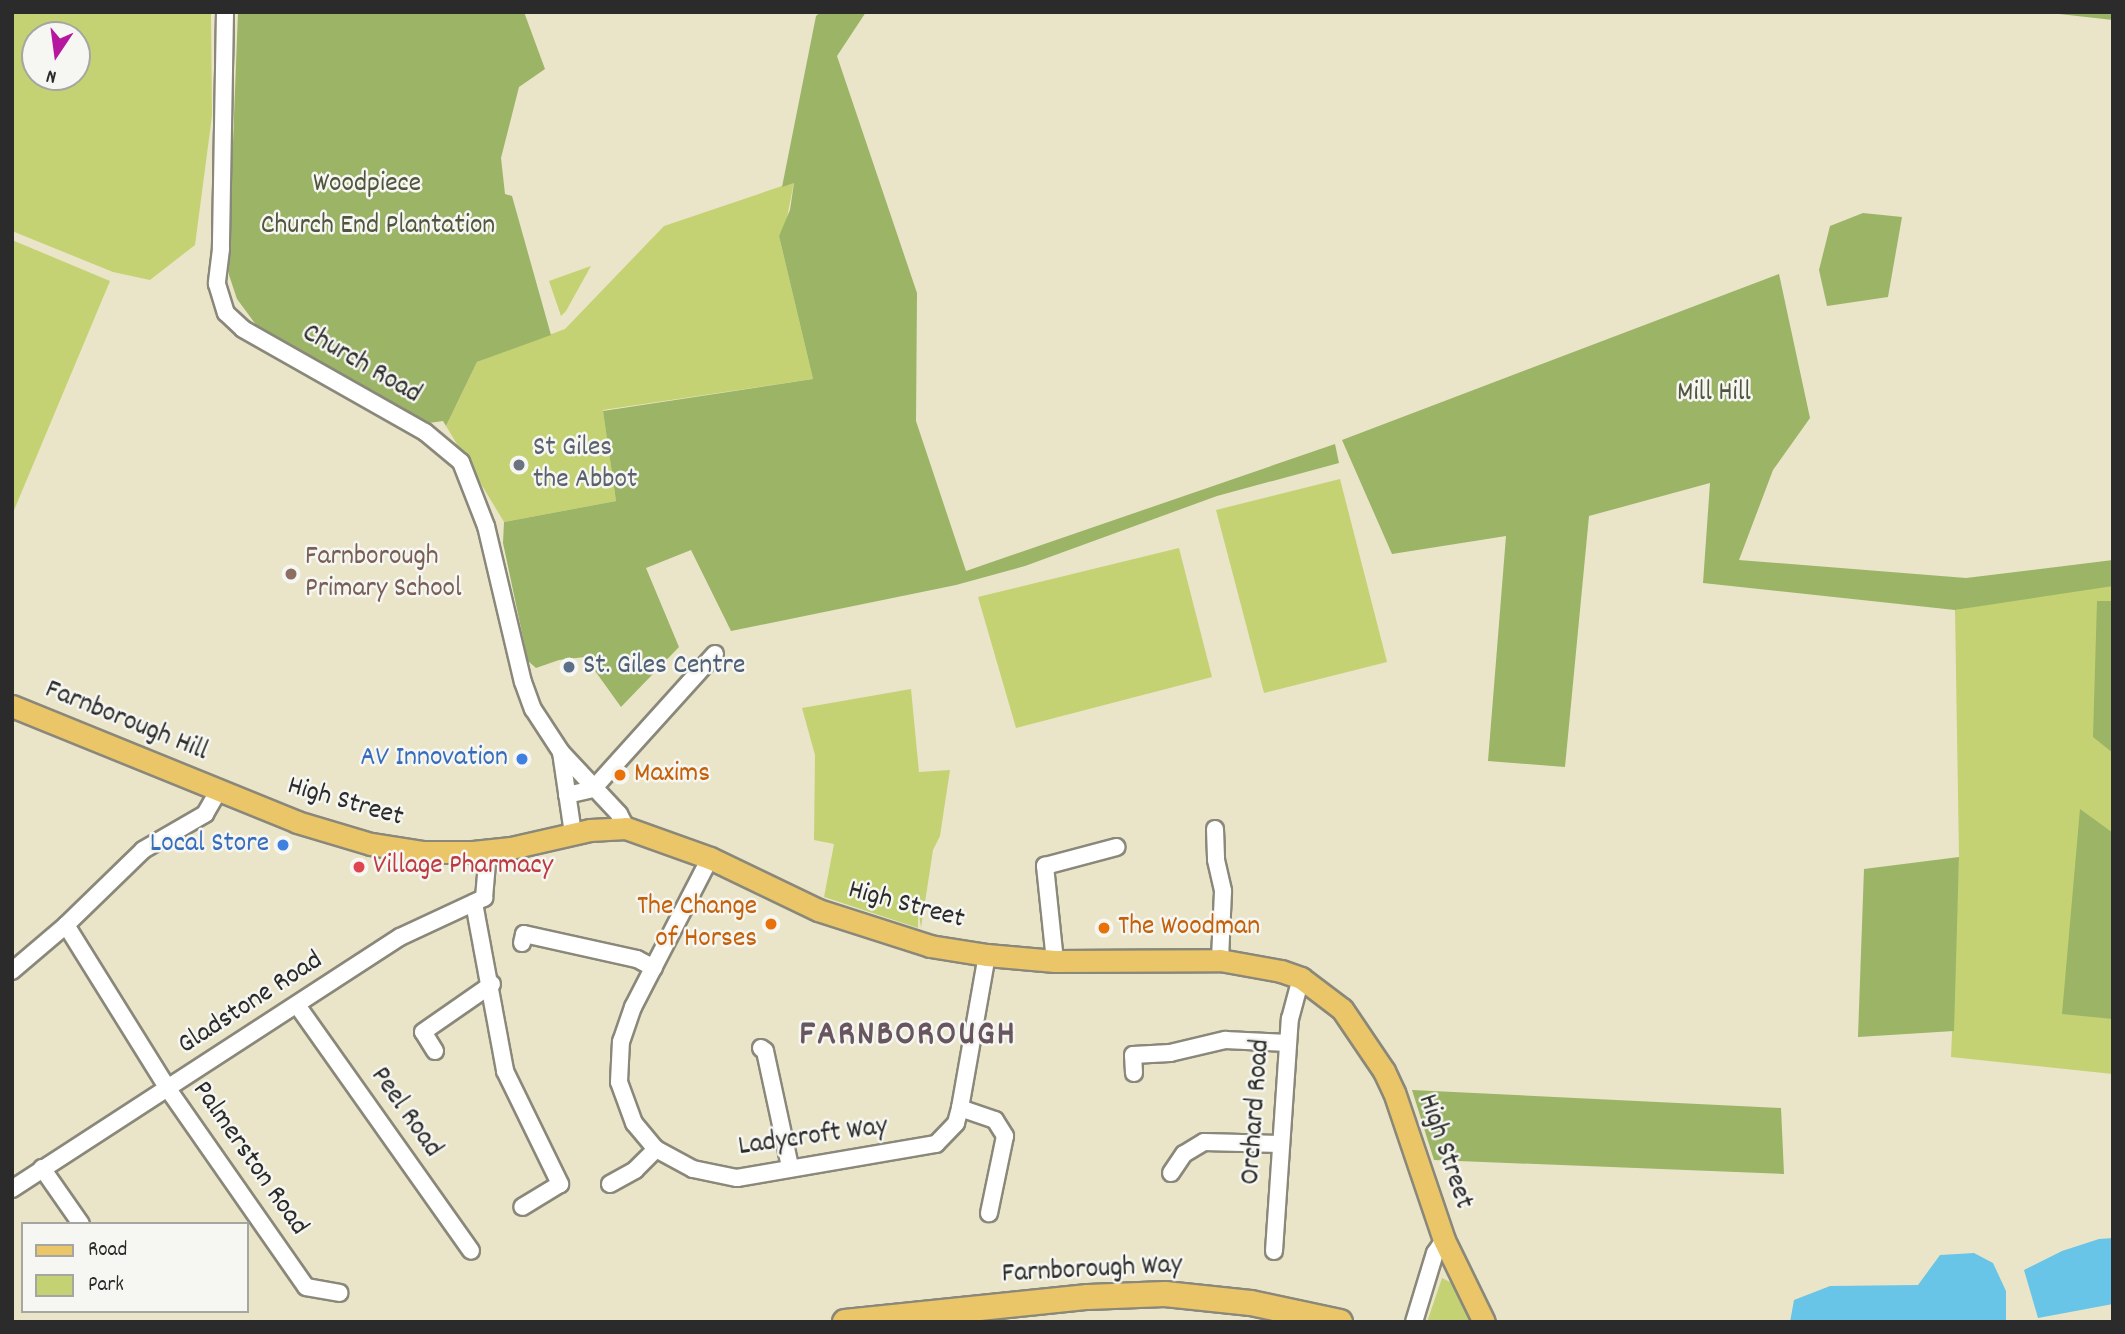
<!DOCTYPE html>
<html>
<head>
<meta charset="utf-8">
<style>
  body { margin:0 }
  #map { position:relative; width:2125px; height:1334px; overflow:hidden; background:#eae5c9; font-family:Dekko,sans-serif }
  div>[style] { position:absolute }
  .green>* { inset:0; background:#c4d274 }
  .forest>* { inset:0; background:#9bb466 }
  .water>* { inset:0; background:#69c5e7 }
  .roads { filter:drop-shadow(2px 0 #8a887a) drop-shadow(-2px 0 #8a887a) drop-shadow(0 2px #8a887a) drop-shadow(0 -2px #8a887a) }
  .minor>* { height:16px; margin:-8px; padding:0 8px; transform-origin:8px; border-radius:8px; background:#fff }
  .major>* { height:21px; margin:-10.5px; padding:0 10.5px; transform-origin:10.5px; border-radius:10.5px; background:#eac669 }
  .highway>* { height:24px; margin:-12px; padding:0 12px; transform-origin:12px; border-radius:12px; background:#eac669 }
  .dots>* { width:19px; height:19px; translate:-50% -50%; box-sizing:border-box; border:4px solid #f6f6f2; border-radius:50% }
  span { translate:-50% -50%; white-space:nowrap; text-align:center; line-height:1.15; -webkit-text-stroke:5px #f6f6f2; paint-order:stroke }
  .park-label { font-size:28px; color:#51553d }
  .street-label { font-size:28px; color:#2b2b2b }
  .worship-label { font-size:28px; color:#5b616d }
  .left { translate:0 -50%; text-align:left }
  .education-label { font-size:28px; color:#785e54 }
  .service-label { font-size:28px; color:#4e5e75 }
  .shop-label { font-size:28px; color:#366cbe }
  .right { translate:-100% -50%; text-align:right }
  .food-label { font-size:28px; color:#c56008 }
  .health-label { font-size:28px; color:#be3a42 }
  .district-label { font-size:35px; color:#68565f; font-weight:700; letter-spacing:2px }
  .frame { position:absolute; inset:0; border:14px solid #2b2b2b; pointer-events:none }
  .legend { position:absolute; left:21px; top:1222px; width:228px; height:91px; box-sizing:border-box; background:#f6f6f2; border:2px solid #a5a5a2; margin:0; padding:9px 12px; list-style:none; font-size:21px; color:#2b2b2b }
  .legend li { display:flex; align-items:center; gap:14px; height:35px }
  .legend b { width:35px; border:2px solid #a5a5a2 }
  .north { position:absolute; left:21px; top:21px; width:70px; height:70px; box-sizing:border-box; background:#f6f6f2; border:2px solid #a5a5a2; border-radius:50%; rotate:193deg; font-size:19px; font-weight:700; line-height:28px; text-align:center; color:#2b2b2b }
  .north::after { content:''; display:block; margin:auto; width:24px; height:32px; background:#b5179e; clip-path:polygon(50% 0,100% 100%,50% 72%,0 100%) }
</style>
</head>
<body>
<div id="map">
  <div class="green">
    <div style="clip-path:polygon(evenodd,12px 12px,211px 12px,212px 116px,195px 245px,150px 280px,113px 272px,12px 231px,12px 12px,77px 35px,77px 77px,35px 77px,35px 35px,77px 35px)"></div>
    <div style="clip-path:polygon(794px 182px,786px 223px,779px 236px,813px 379px,603px 410px,616px 501px,504px 522px,446px 426px,477px 362px,565px 329px,664px 226px)"></div>
    <div style="clip-path:polygon(12px 240px,110px 281px,12px 515px)"></div>
    <div style="clip-path:polygon(591px 266px,566px 311px,561px 316px,549px 281px)"></div>
    <div style="clip-path:polygon(1340px 479px,1387px 662px,1264px 693px,1216px 510px)"></div>
    <div style="clip-path:polygon(1179px 548px,1212px 677px,1016px 728px,978px 597px)"></div>
    <div style="clip-path:polygon(2113px 582px,2113px 1074px,1951px 1057px,1959px 857px,1955px 610px)"></div>
    <div style="clip-path:polygon(911px 689px,919px 772px,950px 770px,940px 836px,933px 850px,921px 928px,918px 907px,918px 928px,824px 897px,834px 844px,814px 840px,815px 755px,802px 708px)"></div>
    <div style="clip-path:polygon(1442px 1278px,1452px 1283px,1471px 1322px,1427px 1322px)"></div>
  </div>
  <div class="forest">
    <div style="clip-path:polygon(238px 12px,524px 12px,545px 69px,519px 87px,501px 158px,505px 194px,512px 196px,551px 335px,477px 362px,446px 426px,443px 421px,422px 424px,257px 326px,237px 299px,229px 275px,229px 247px)"></div>
    <div style="clip-path:polygon(821px 12px,866px 12px,837px 56px,917px 293px,916px 421px,966px 571px,1335px 444px,1339px 463px,1217px 496px,1025px 566px,956px 585px,731px 631px,691px 550px,646px 568px,679px 647px,621px 707px,585px 657px,559px 660px,536px 668px,528px 661px,503px 543px,504px 522px,616px 501px,603px 411px,813px 379px,779px 236px,790px 210px,794px 183px,782px 187px,816px 16px)"></div>
    <div style="clip-path:polygon(2041px 12px,2113px 12px,2113px 20px)"></div>
    <div style="clip-path:polygon(1863px 213px,1902px 217px,1888px 297px,1827px 306px,1819px 270px,1830px 226px)"></div>
    <div style="clip-path:polygon(1779px 274px,1810px 418px,1773px 470px,1739px 560px,1966px 578px,2113px 560px,2113px 586px,1955px 610px,1703px 583px,1710px 483px,1589px 516px,1565px 767px,1488px 761px,1506px 536px,1392px 554px,1342px 440px)"></div>
    <div style="clip-path:polygon(2097px 601px,2113px 601px,2113px 753px,2093px 737px)"></div>
    <div style="clip-path:polygon(2080px 809px,2113px 833px,2113px 1019px,2062px 1014px)"></div>
    <div style="clip-path:polygon(1959px 857px,1954px 1031px,1858px 1037px,1864px 869px)"></div>
    <div style="clip-path:polygon(1412px 1090px,1781px 1108px,1784px 1174px,1434px 1160px)"></div>
  </div>
  <div class="water">
    <div style="clip-path:polygon(2113px 1238px,2113px 1304px,2038px 1318px,2024px 1270px,2062px 1251px,2099px 1239px)"></div>
    <div style="clip-path:polygon(1974px 1253px,1993px 1263px,2006px 1291px,2006px 1322px,1790px 1322px,1794px 1300px,1830px 1286px,1918px 1285px,1940px 1255px)"></div>
  </div>
  <div class="roads">
    <div class="minor">
      <div style="left:225px;top:12px;width:237px;rotate:91deg"></div>
      <div style="left:221px;top:249px;width:35px;rotate:97deg"></div>
      <div style="left:217px;top:284px;width:30px;rotate:73deg"></div>
      <div style="left:226px;top:313px;width:23px;rotate:43deg"></div>
      <div style="left:243px;top:329px;width:209px;rotate:29.5deg"></div>
      <div style="left:425px;top:432px;width:47px;rotate:39.8deg"></div>
      <div style="left:461px;top:462px;width:69px;rotate:68.7deg"></div>
      <div style="left:486px;top:526px;width:160px;rotate:76.7deg"></div>
      <div style="left:523px;top:682px;width:29px;rotate:70deg"></div>
      <div style="left:533px;top:709px;width:51px;rotate:56.9deg"></div>
      <div style="left:561px;top:752px;width:82px;rotate:81.6deg"></div>
      <div style="left:561px;top:752px;width:85px;rotate:46.9deg"></div>
      <div style="left:619px;top:814px;width:16px;rotate:63deg"></div>
      <div style="left:567px;top:795px;width:27px;rotate:-13deg"></div>
      <div style="left:593px;top:789px;width:182px;rotate:-47.9deg"></div>
      <div style="left:1215px;top:829px;width:31px;rotate:88deg"></div>
      <div style="left:1216px;top:860px;width:32px;rotate:77deg"></div>
      <div style="left:1223px;top:891px;width:69px;rotate:92.5deg"></div>
      <div style="left:710px;top:858px;width:168px;rotate:117.3deg"></div>
      <div style="left:633px;top:1007px;width:36px;rotate:109deg"></div>
      <div style="left:621px;top:1041px;width:41px;rotate:92.8deg"></div>
      <div style="left:619px;top:1082px;width:44px;rotate:69.9deg"></div>
      <div style="left:634px;top:1123px;width:34px;rotate:50deg"></div>
      <div style="left:656px;top:1149px;width:42px;rotate:28.4deg"></div>
      <div style="left:693px;top:1169px;width:45px;rotate:11.6deg"></div>
      <div style="left:737px;top:1178px;width:202px;rotate:-9.7deg"></div>
      <div style="left:936px;top:1144px;width:29px;rotate:-46deg"></div>
      <div style="left:956px;top:1123px;width:16px;rotate:-75deg"></div>
      <div style="left:960px;top:1108px;width:155px;rotate:-80deg"></div>
      <div style="left:474px;top:903px;width:171px;rotate:79.5deg"></div>
      <div style="left:505px;top:1071px;width:126px;rotate:64deg"></div>
      <div style="left:560px;top:1184px;width:44px;rotate:148.8deg"></div>
      <div style="left:66px;top:925px;width:193px;rotate:58.1deg"></div>
      <div style="left:168px;top:1089px;width:241px;rotate:55.1deg"></div>
      <div style="left:306px;top:1287px;width:34px;rotate:10deg"></div>
      <div style="left:522px;top:943px;width:9px;rotate:-77deg"></div>
      <div style="left:524px;top:934px;width:116px;rotate:12.5deg"></div>
      <div style="left:637px;top:959px;width:19px;rotate:28deg"></div>
      <div style="left:1055px;top:961px;width:96px;rotate:-96deg"></div>
      <div style="left:1045px;top:866px;width:74px;rotate:-14.8deg"></div>
      <div style="left:12px;top:971px;width:71px;rotate:-40.4deg"></div>
      <div style="left:66px;top:925px;width:107px;rotate:-44.2deg"></div>
      <div style="left:143px;top:850px;width:72px;rotate:-30.1deg"></div>
      <div style="left:205px;top:814px;width:28px;rotate:-60deg"></div>
      <div style="left:297px;top:1005px;width:301px;rotate:54.7deg"></div>
      <div style="left:761px;top:1048px;width:5px;rotate:37deg"></div>
      <div style="left:765px;top:1051px;width:119px;rotate:77.8deg"></div>
      <div style="left:435px;top:1051px;width:22px;rotate:-122deg"></div>
      <div style="left:423px;top:1032px;width:84px;rotate:-34.8deg"></div>
      <div style="left:1134px;top:1073px;width:18px;rotate:-93deg"></div>
      <div style="left:1133px;top:1055px;width:37px;rotate:-3deg"></div>
      <div style="left:1170px;top:1053px;width:57px;rotate:-13.3deg"></div>
      <div style="left:1225px;top:1040px;width:63px;rotate:2.7deg"></div>
      <div style="left:960px;top:1108px;width:37px;rotate:19deg"></div>
      <div style="left:995px;top:1120px;width:19px;rotate:58deg"></div>
      <div style="left:1005px;top:1136px;width:79px;rotate:101.7deg"></div>
      <div style="left:42px;top:1168px;width:68px;rotate:55.1deg"></div>
      <div style="left:1171px;top:1173px;width:23px;rotate:-56deg"></div>
      <div style="left:1184px;top:1154px;width:23px;rotate:-31deg"></div>
      <div style="left:1204px;top:1142px;width:76px;rotate:1.5deg"></div>
      <div style="left:610px;top:1184px;width:29px;rotate:-29deg"></div>
      <div style="left:635px;top:1170px;width:30px;rotate:-45deg"></div>
      <div style="left:12px;top:1189px;width:463px;rotate:-33deg"></div>
      <div style="left:400px;top:937px;width:93px;rotate:-24.9deg"></div>
      <div style="left:484px;top:898px;width:47px;rotate:-85.1deg"></div>
      <div style="left:1274px;top:1251px;width:233px;rotate:-86.1deg"></div>
      <div style="left:1290px;top:1019px;width:42px;rotate:-75deg"></div>
      <div style="left:1414px;top:1322px;width:72px;rotate:-73.1deg"></div>
      <div style="left:1435px;top:1253px;width:16px;rotate:-55deg"></div>
    </div>
    <div class="major">
      <div style="left:12px;top:706px;width:308px;rotate:22.1deg"></div>
      <div style="left:297px;top:822px;width:77px;rotate:16.6deg"></div>
      <div style="left:371px;top:844px;width:53px;rotate:8.7deg"></div>
      <div style="left:423px;top:852px;width:50px"></div>
      <div style="left:473px;top:852px;width:38px;rotate:-6deg"></div>
      <div style="left:511px;top:848px;width:81px;rotate:-12.8deg"></div>
      <div style="left:590px;top:830px;width:36px;rotate:-3deg"></div>
      <div style="left:626px;top:828px;width:89px;rotate:19.7deg"></div>
      <div style="left:710px;top:858px;width:120px;rotate:25.7deg"></div>
      <div style="left:818px;top:910px;width:118px;rotate:17.8deg"></div>
      <div style="left:930px;top:946px;width:58px;rotate:9deg"></div>
      <div style="left:987px;top:955px;width:68px;rotate:5deg"></div>
      <div style="left:1055px;top:961px;width:165px;rotate:-0.3deg"></div>
      <div style="left:1220px;top:960px;width:62px;rotate:10.2deg"></div>
      <div style="left:1281px;top:971px;width:21px;rotate:19deg"></div>
      <div style="left:1301px;top:978px;width:51px;rotate:37.1deg"></div>
      <div style="left:1342px;top:1009px;width:75px;rotate:55.9deg"></div>
      <div style="left:1384px;top:1071px;width:23px;rotate:65deg"></div>
      <div style="left:1394px;top:1092px;width:156px;rotate:71.3deg"></div>
      <div style="left:1444px;top:1240px;width:91px;rotate:64deg"></div>
    </div>
    <div class="highway">
      <div style="left:845px;top:1322px;width:244px;rotate:-5.9deg"></div>
      <div style="left:1088px;top:1297px;width:77px;rotate:-2.2deg"></div>
      <div style="left:1165px;top:1294px;width:86px;rotate:6deg"></div>
      <div style="left:1251px;top:1303px;width:91px;rotate:12.1deg"></div>
    </div>
  </div>
  <div class="dots">
    <div style="left:519px;top:465px;background:#6b7280"></div>
    <div style="left:291px;top:574px;background:#8d6e63"></div>
    <div style="left:569px;top:667px;background:#5c6f8a"></div>
    <div style="left:522px;top:759px;background:#3f7fe0"></div>
    <div style="left:620px;top:775px;background:#e8710a"></div>
    <div style="left:283px;top:845px;background:#3f7fe0"></div>
    <div style="left:359px;top:867px;background:#e0444e"></div>
    <div style="left:771px;top:924px;background:#e8710a"></div>
    <div style="left:1104px;top:928px;background:#e8710a"></div>
  </div>
  <div class="park-label">
    <span style="left:367px;top:185px">Woodpiece</span>
    <span style="left:378px;top:227px">Church End Plantation</span>
    <span style="left:1714px;top:394px">Mill Hill</span>
  </div>
  <div class="street-label">
    <span style="left:361px;top:365px;rotate:30deg">Church Road</span>
    <span style="left:126px;top:722px;rotate:22deg">Farnborough Hill</span>
    <span style="left:345px;top:803px;rotate:16deg">High Street</span>
    <span style="left:906px;top:906px;rotate:15deg">High Street</span>
    <span style="left:251px;top:1004px;rotate:-33deg">Gladstone Road</span>
    <span style="left:1257px;top:1112px;rotate:-86deg">Orchard Road</span>
    <span style="left:405px;top:1113px;rotate:55deg">Peel Road</span>
    <span style="left:813px;top:1138px;rotate:-8deg">Ladycroft Way</span>
    <span style="left:1444px;top:1152px;rotate:71deg">High Street</span>
    <span style="left:249px;top:1159px;rotate:55deg">Palmerston Road</span>
    <span style="left:1092px;top:1271px;rotate:-3deg">Farnborough Way</span>
  </div>
  <div class="worship-label">
    <span class="left" style="left:533px;top:465px">St Giles<br>the Abbot</span>
  </div>
  <div class="education-label">
    <span class="left" style="left:305px;top:574px">Farnborough<br>Primary School</span>
  </div>
  <div class="service-label">
    <span class="left" style="left:583px;top:667px">St. Giles Centre</span>
  </div>
  <div class="shop-label">
    <span class="right" style="left:508px;top:759px">AV Innovation</span>
    <span class="right" style="left:269px;top:845px">Local Store</span>
  </div>
  <div class="food-label">
    <span class="left" style="left:634px;top:775px">Maxims</span>
    <span class="right" style="left:757px;top:924px">The Change<br>of Horses</span>
    <span class="left" style="left:1118px;top:928px">The Woodman</span>
  </div>
  <div class="health-label">
    <span class="left" style="left:373px;top:867px">Village Pharmacy</span>
  </div>
  <div class="district-label">
    <span style="left:908px;top:1036px">FARNBOROUGH</span>
  </div>
  <div class="frame"></div>
  <ul class="legend">
  <li><b style="height:9px;background:#eac669"></b>Road</li>
  <li><b style="height:19px;background:#c4d274"></b>Park</li>
  </ul>
  <div class="north">N</div>
</div>
</body>
</html>
